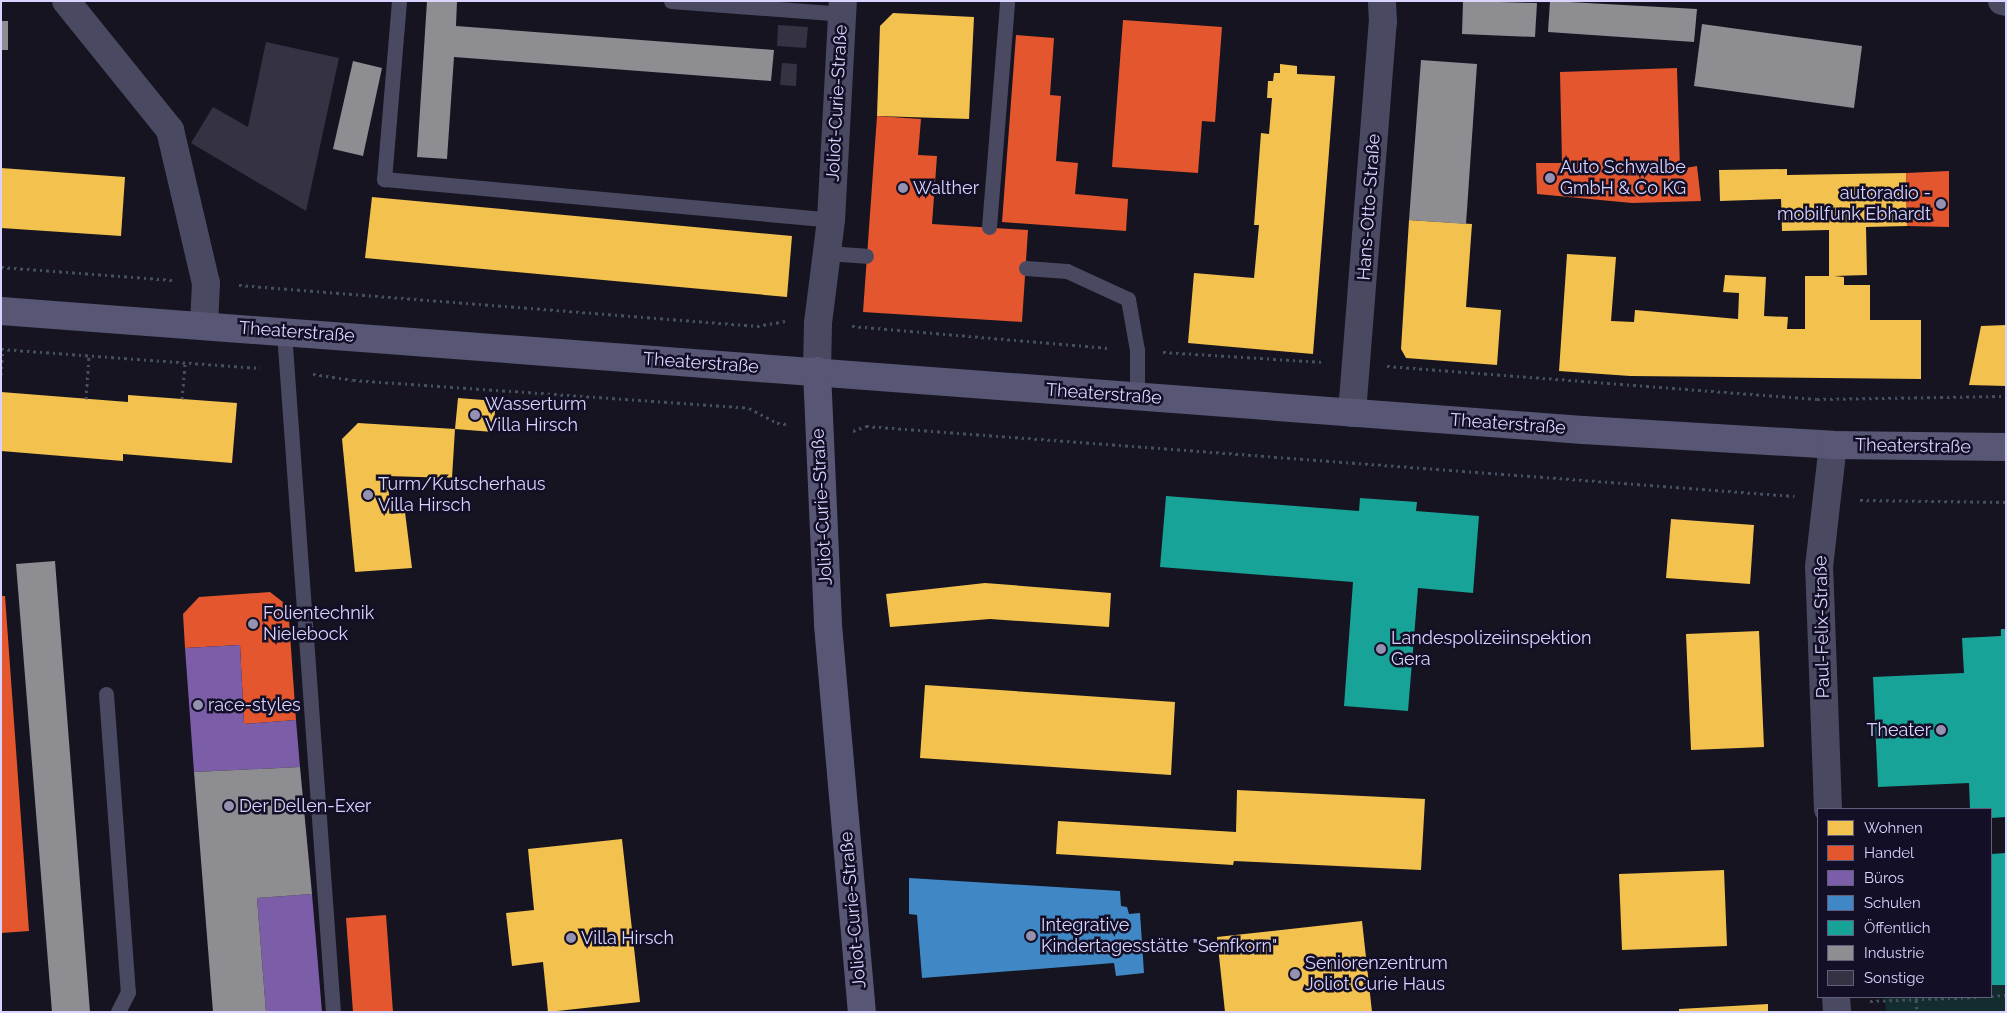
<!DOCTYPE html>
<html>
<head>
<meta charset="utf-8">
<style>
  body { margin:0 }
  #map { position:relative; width:2007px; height:1013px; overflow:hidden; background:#161421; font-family:Raleway,sans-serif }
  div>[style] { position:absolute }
  .green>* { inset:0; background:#132c2d }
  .homes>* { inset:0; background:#f2c14e }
  .shops>* { inset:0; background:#e4572e }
  .offices>* { inset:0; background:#7b5ea7 }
  .schools>* { inset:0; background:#3f88c5 }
  .public>* { inset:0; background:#17a398 }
  .industry>* { inset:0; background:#8d8d92 }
  .building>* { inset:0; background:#343243 }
  .path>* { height:3px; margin-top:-1.5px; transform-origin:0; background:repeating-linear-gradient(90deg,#44505f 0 2.5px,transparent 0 6.5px) }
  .lane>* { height:15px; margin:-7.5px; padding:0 7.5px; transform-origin:7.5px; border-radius:7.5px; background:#4a4962 }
  .street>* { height:28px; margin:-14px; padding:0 14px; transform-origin:14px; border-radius:14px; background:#4a4962 }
  .secondary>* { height:28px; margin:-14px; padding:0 14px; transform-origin:14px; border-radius:14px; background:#575674 }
  .dots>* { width:14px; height:14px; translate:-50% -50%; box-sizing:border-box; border:2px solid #130f26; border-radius:50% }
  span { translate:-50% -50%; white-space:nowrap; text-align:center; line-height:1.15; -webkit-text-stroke:5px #130f26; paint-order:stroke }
  .street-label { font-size:18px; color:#d9d4ff }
  .poi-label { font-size:18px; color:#d9d4ff }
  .left { translate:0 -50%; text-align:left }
  .right { translate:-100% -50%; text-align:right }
  .frame { position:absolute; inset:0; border:2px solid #d9d4ff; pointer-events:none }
  .legend { position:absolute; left:1817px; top:808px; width:175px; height:190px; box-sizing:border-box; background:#130f26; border:1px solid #625e7d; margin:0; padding:6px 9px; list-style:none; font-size:15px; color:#d9d4ff }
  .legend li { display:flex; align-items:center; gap:10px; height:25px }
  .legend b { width:25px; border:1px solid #625e7d }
</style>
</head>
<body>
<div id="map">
  <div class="green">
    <div style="clip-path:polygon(1991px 985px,2006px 985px,2006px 1012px,1886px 1012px,1885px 997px,1991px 997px)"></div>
  </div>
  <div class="homes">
    <div style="clip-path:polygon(893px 13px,974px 17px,969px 119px,877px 116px,880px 26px)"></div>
    <div style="clip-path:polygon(1280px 64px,1297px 66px,1297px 74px,1335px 76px,1313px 354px,1188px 343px,1194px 273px,1254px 278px,1259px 225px,1254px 225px,1261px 133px,1269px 134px,1272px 98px,1267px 98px,1268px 81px,1273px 81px,1274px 73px,1280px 73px)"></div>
    <div style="clip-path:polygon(1px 168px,125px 177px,121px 236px,1px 228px)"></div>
    <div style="clip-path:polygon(1787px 169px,1787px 175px,1906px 173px,1907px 226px,1866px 227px,1867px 275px,1834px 276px,1844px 277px,1844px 285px,1870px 285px,1870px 320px,1921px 320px,1921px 379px,1630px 376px,1559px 371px,1567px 254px,1616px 257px,1611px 321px,1634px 322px,1635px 310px,1738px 319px,1739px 293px,1723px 292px,1725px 275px,1766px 277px,1764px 316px,1788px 317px,1787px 329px,1805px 329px,1805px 276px,1829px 276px,1829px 230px,1782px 231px,1781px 199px,1720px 201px,1719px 170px)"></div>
    <div style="clip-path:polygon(372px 197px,792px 236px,787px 297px,365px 258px)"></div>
    <div style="clip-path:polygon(1409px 220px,1472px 224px,1466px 307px,1501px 310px,1497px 365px,1406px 358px,1401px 349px)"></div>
    <div style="clip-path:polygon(2006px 325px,2006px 386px,1969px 385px,1981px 326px)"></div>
    <div style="clip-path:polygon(1px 392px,128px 402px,128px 395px,237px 403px,232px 463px,123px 454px,123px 461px,1px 451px)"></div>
    <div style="clip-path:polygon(458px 398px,496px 401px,493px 432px,455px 429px,452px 478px,387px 476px,391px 514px,405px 512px,412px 568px,355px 572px,342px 439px,358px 423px,455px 429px)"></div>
    <div style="clip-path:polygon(1671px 519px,1754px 525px,1750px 584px,1666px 578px)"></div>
    <div style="clip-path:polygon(985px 583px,1111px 593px,1109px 627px,990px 619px,890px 627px,886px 594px)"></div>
    <div style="clip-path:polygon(1759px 631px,1764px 747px,1691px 750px,1686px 634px)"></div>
    <div style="clip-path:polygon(925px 685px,1175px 702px,1171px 775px,920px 758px)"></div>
    <div style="clip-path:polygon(1237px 790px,1425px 799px,1421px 870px,1234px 861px,1233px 865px,1056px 854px,1058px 821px,1236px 832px)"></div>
    <div style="clip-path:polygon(622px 839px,640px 1002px,548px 1012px,543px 962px,512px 966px,506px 913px,534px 910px,528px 849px)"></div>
    <div style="clip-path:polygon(1724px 870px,1727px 946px,1622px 950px,1619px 874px)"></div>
    <div style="clip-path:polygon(1362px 921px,1372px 1012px,1225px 1012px,1217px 937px)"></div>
    <div style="clip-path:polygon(1768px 1004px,1768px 1012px,1679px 1012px,1679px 1009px)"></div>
  </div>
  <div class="shops">
    <div style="clip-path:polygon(1123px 20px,1222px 27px,1215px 122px,1202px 121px,1198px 173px,1112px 167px)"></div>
    <div style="clip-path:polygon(1016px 35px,1054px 38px,1050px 95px,1061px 96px,1056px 161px,1078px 163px,1075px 194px,1128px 199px,1126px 231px,1002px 222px)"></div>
    <div style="clip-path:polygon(1677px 68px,1680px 169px,1697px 166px,1701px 201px,1632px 203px,1537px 194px,1536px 163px,1562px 163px,1560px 72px)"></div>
    <div style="clip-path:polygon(877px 116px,921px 119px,918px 155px,937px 156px,932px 224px,1028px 230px,1022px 322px,863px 312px)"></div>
    <div style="clip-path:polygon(1949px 171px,1949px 227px,1907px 226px,1906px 173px)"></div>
    <div style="clip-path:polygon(270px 592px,288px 606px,296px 720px,244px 724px,240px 645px,185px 648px,183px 614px,199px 597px)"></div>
    <div style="clip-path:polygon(1px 596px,5px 596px,29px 931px,1px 933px)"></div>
    <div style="clip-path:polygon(386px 915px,393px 1012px,353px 1012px,346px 918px)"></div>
  </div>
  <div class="offices">
    <div style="clip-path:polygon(240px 645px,244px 724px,296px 720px,300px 767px,194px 772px,185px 648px)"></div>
    <div style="clip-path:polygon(312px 894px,322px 1012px,266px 1012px,257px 898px)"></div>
  </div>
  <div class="schools">
    <div style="clip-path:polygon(909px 878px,1120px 891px,1121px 906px,1127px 907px,1129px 914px,1140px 913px,1144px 973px,1116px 976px,1114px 963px,922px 978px,917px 915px,909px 914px)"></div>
  </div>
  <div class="public">
    <div style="clip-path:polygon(1166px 496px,1359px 511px,1360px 498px,1417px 502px,1416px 511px,1479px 516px,1473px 593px,1418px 588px,1408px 711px,1344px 706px,1353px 582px,1160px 567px)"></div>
    <div style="clip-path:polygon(2001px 629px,2006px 629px,2006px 817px,1991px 818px,1991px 809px,1970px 809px,1969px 783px,1878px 787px,1873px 677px,1964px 673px,1962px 638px,2001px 636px)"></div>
    <div style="clip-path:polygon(2006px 853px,2006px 985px,1991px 985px,1991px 854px)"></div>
  </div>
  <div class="industry">
    <div style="clip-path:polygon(427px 1px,457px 1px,456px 26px,774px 50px,771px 81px,454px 57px,447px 159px,417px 157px)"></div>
    <div style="clip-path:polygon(1463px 1px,1537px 3px,1535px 37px,1462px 34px)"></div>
    <div style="clip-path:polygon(1550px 1px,1697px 9px,1694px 42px,1548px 32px)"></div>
    <div style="clip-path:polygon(1px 21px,8px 21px,8px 50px,1px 50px)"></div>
    <div style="clip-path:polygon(1702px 24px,1862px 46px,1854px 108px,1694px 86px)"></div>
    <div style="clip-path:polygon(1421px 60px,1477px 64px,1466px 224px,1409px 220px)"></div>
    <div style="clip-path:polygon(353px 61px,382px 68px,363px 156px,333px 149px)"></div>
    <div style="clip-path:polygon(55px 561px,90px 1012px,52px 1012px,16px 564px)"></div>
    <div style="clip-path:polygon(300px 767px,312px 894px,257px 898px,266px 1012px,213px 1012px,194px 772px)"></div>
  </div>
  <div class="building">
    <div style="clip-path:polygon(778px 25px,808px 27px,806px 48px,777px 46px)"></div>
    <div style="clip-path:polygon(266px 42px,339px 58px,306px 211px,191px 143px,213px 107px,248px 127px)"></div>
    <div style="clip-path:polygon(782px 63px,797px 64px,796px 86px,780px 85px)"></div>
  </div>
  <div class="path">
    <div style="left:1px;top:267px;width:172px;rotate:4.3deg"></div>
    <div style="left:239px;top:285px;width:520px;rotate:4.53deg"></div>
    <div style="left:757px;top:326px;width:29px;rotate:-10deg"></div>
    <div style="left:852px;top:326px;width:258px;rotate:4.9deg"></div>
    <div style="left:1px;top:349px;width:260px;rotate:4.2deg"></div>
    <div style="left:1163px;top:352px;width:161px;rotate:3.6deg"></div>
    <div style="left:1387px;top:366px;width:431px;rotate:4.4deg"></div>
    <div style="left:1817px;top:399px;width:189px;rotate:-0.9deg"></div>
    <div style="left:313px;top:374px;width:40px;rotate:8.5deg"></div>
    <div style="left:353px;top:380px;width:397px;rotate:4deg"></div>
    <div style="left:749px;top:408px;width:32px;rotate:28deg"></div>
    <div style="left:777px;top:423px;width:10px;rotate:6deg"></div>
    <div style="left:1px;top:375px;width:26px;rotate:-86deg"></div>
    <div style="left:86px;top:399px;width:43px;rotate:-86deg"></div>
    <div style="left:182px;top:399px;width:37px;rotate:-85deg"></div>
    <div style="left:853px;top:431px;width:14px;rotate:-21deg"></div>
    <div style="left:866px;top:426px;width:931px;rotate:4.31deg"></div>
    <div style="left:1860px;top:500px;width:146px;rotate:0.8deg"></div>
    <div style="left:1991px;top:996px;width:15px;rotate:-4deg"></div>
    <div style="left:1916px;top:1000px;width:12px;rotate:85deg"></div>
    <div style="left:1870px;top:1001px;width:107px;rotate:-2.1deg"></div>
  </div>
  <div class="lane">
    <div style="left:399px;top:1px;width:179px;rotate:94.8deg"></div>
    <div style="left:384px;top:179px;width:449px;rotate:5.2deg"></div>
    <div style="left:671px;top:1px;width:171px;rotate:4.3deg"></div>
    <div style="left:989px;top:227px;width:227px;rotate:-85.4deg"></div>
    <div style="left:827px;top:253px;width:39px;rotate:4deg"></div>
    <div style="left:1026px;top:268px;width:41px;rotate:4.2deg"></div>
    <div style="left:1067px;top:271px;width:67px;rotate:24.7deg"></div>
    <div style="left:1128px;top:299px;width:52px;rotate:80deg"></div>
    <div style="left:1137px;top:350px;width:46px;rotate:90deg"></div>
    <div style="left:284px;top:332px;width:682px;rotate:85.88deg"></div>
    <div style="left:106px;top:694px;width:299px;rotate:85.8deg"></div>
    <div style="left:128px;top:992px;width:22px;rotate:117deg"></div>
  </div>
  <div class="street">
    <div style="left:66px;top:1px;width:166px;rotate:51.1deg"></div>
    <div style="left:170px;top:130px;width:157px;rotate:76.8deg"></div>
    <div style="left:206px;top:283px;width:42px;rotate:92.7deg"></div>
    <div style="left:2002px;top:1px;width:4px;rotate:14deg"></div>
    <div style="left:817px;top:371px;width:48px;rotate:-88.8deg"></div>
    <div style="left:818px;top:323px;width:104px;rotate:-82.8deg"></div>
    <div style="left:831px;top:220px;width:219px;rotate:-86.9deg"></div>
    <div style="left:1352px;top:413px;width:392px;rotate:-85.5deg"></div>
    <div style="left:1383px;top:22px;width:21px;rotate:-93deg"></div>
    <div style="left:1828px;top:809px;width:242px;rotate:-92.1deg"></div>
    <div style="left:1819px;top:567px;width:123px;rotate:-83.5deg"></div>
    <div style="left:1836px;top:997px;width:15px;rotate:86deg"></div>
  </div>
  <div class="secondary">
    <div style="left:1px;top:311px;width:1586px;rotate:4.3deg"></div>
    <div style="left:1583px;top:430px;width:250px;rotate:3.4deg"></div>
    <div style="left:1833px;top:445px;width:173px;rotate:0.7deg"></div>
    <div style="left:817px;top:371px;width:254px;rotate:87.5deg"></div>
    <div style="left:828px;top:625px;width:388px;rotate:85deg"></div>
  </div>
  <div class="dots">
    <div style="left:1550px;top:178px;background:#9591b1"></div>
    <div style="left:903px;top:188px;background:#9591b1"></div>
    <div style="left:1941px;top:204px;background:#9591b1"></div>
    <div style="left:475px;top:415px;background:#9591b1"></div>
    <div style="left:368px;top:495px;background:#9591b1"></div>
    <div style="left:253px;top:624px;background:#9591b1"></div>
    <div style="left:1381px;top:649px;background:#9591b1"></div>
    <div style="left:198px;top:705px;background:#9591b1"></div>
    <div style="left:1941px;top:730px;background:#9591b1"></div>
    <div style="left:229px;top:806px;background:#9591b1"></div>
    <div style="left:1031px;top:936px;background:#9591b1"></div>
    <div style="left:571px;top:938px;background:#9591b1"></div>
    <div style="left:1295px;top:974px;background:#9591b1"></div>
  </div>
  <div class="street-label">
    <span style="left:837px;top:103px;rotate:-87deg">Joliot-Curie-Straße</span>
    <span style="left:1369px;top:207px;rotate:-86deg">Hans-Otto-Straße</span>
    <span style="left:297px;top:332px;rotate:4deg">Theaterstraße</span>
    <span style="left:701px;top:363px;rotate:4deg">Theaterstraße</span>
    <span style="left:1104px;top:394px;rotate:4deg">Theaterstraße</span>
    <span style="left:1508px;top:424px;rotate:4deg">Theaterstraße</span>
    <span style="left:1913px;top:446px;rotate:1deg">Theaterstraße</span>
    <span style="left:822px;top:507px;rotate:-93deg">Joliot-Curie-Straße</span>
    <span style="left:1822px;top:627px;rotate:-91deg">Paul-Felix-Straße</span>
    <span style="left:853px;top:910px;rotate:-95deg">Joliot-Curie-Straße</span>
  </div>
  <div class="poi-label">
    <span class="left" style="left:1560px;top:178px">Auto Schwalbe<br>GmbH &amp; Co KG</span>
    <span class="left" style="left:913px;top:188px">Walther</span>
    <span class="right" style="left:1931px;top:204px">autoradio -<br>mobilfunk Ebhardt</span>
    <span class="left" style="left:485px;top:415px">Wasserturm<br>Villa Hirsch</span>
    <span class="left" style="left:378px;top:495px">Turm/Kutscherhaus<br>Villa Hirsch</span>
    <span class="left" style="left:263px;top:624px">Folientechnik<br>Nielebock</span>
    <span class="left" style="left:1391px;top:649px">Landespolizeiinspektion<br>Gera</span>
    <span class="left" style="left:208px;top:705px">race-styles</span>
    <span class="right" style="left:1931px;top:730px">Theater</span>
    <span class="left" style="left:239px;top:806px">Der Dellen-Exer</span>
    <span class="left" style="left:1041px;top:936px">Integrative<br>Kindertagesstätte "Senfkorn"</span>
    <span class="left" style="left:581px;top:938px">Villa Hirsch</span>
    <span class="left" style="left:1305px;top:974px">Seniorenzentrum<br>Joliot Curie Haus</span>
  </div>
  <div class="frame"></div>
  <ul class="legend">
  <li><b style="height:14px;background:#f2c14e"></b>Wohnen</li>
  <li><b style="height:14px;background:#e4572e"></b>Handel</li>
  <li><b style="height:14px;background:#7b5ea7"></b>Büros</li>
  <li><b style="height:14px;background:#3f88c5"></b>Schulen</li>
  <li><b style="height:14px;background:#17a398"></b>Öffentlich</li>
  <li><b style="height:14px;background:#8d8d92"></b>Industrie</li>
  <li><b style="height:14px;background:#343243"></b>Sonstige</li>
  </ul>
</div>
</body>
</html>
